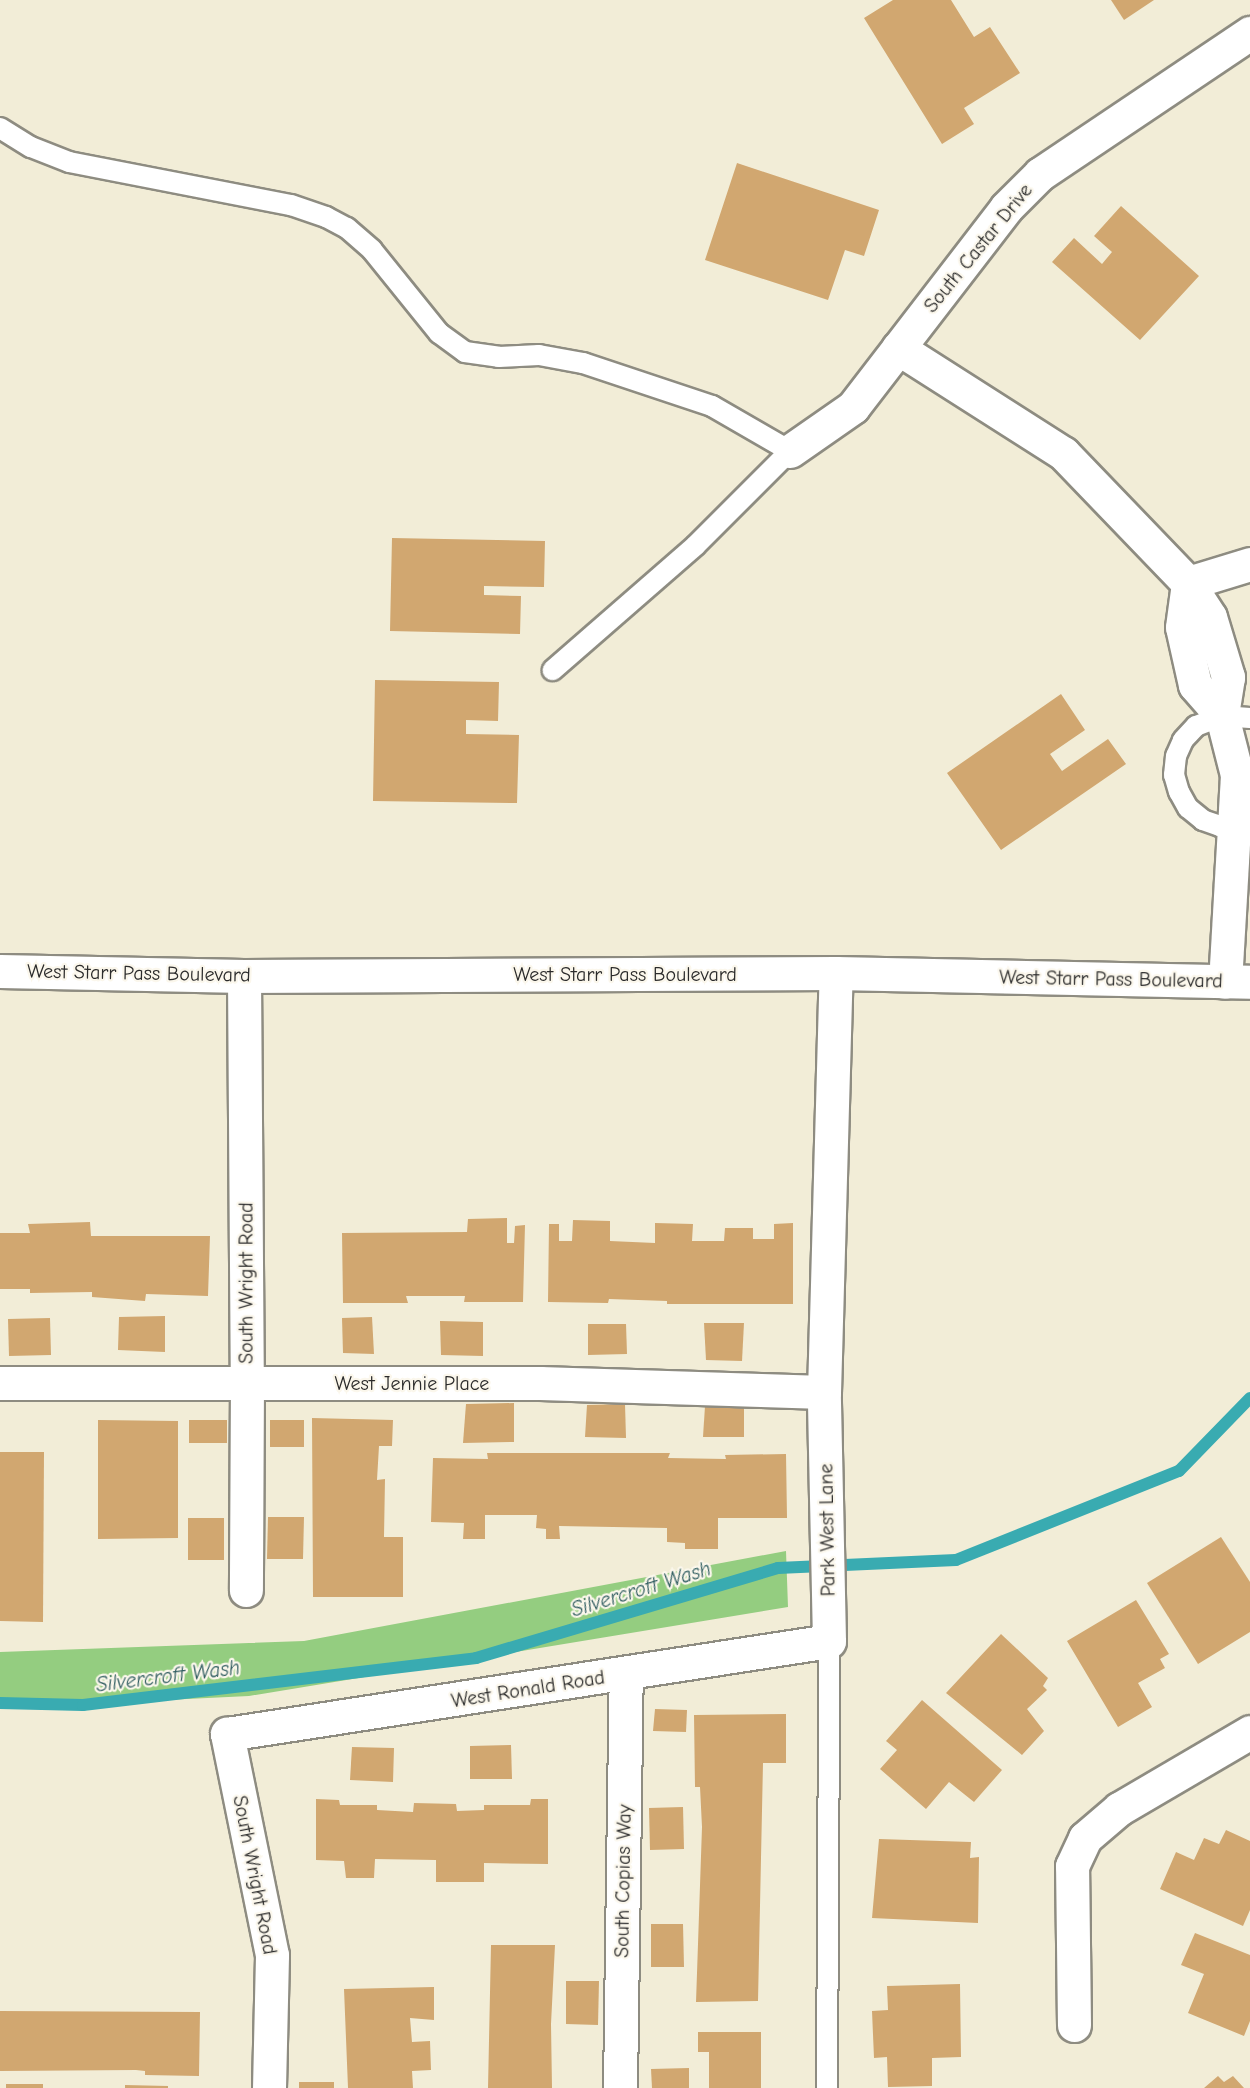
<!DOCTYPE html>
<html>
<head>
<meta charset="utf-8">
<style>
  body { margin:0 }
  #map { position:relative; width:1250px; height:2088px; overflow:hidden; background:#f2edd7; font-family:"Comic Neue",sans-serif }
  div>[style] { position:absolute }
  .green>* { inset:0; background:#94cd80 }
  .stream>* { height:12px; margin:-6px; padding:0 6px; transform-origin:6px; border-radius:6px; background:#39abb1 }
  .building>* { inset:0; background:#d1a770 }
  .roads { filter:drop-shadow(2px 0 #8e8c81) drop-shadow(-2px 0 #8e8c81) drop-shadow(0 2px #8e8c81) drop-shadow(0 -2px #8e8c81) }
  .service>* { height:20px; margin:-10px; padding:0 10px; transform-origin:10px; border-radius:10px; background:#fff }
  .minor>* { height:33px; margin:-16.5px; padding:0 16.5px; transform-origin:16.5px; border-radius:16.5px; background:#fff }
  .tertiary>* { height:33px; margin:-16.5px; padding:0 16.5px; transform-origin:16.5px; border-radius:16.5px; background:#fff }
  span { translate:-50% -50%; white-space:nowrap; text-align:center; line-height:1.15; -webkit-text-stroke:4.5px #fbf7ec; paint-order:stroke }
  .street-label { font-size:20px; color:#2b2b2b }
  .water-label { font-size:21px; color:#315e61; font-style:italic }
</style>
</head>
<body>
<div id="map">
  <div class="green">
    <div style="clip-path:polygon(786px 1551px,788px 1607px,249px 1696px,0 1708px,0 1652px,304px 1641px)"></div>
  </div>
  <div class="stream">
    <div style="left:0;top:1703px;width:83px;rotate:1.4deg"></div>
    <div style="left:83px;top:1705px;width:396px;rotate:-6.8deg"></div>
    <div style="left:476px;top:1658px;width:315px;rotate:-16.6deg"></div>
    <div style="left:778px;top:1568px;width:178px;rotate:-2.6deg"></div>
    <div style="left:956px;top:1560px;width:240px;rotate:-21.8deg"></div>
    <div style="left:1179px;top:1471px;width:102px;rotate:-45.8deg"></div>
  </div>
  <div class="building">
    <div style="clip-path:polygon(893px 0,951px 0,974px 37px,990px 27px,1020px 73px,964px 108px,974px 124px,942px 144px,864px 18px)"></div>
    <div style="clip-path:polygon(1111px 0,1154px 0,1124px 20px)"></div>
    <div style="clip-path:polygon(737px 163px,879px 210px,864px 256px,845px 250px,828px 300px,705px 260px)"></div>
    <div style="clip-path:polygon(1121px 206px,1199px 276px,1140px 340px,1052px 262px,1074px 238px,1102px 264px,1112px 252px,1094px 236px)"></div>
    <div style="clip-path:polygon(392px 538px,545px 541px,544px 587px,484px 586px,484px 595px,521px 596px,520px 634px,390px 631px)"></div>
    <div style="clip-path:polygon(375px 680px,499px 682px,498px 721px,466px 720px,466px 734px,519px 735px,517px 803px,373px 801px)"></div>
    <div style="clip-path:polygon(1061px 694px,1085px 730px,1050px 754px,1062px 771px,1108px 739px,1126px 764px,1001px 850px,947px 773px)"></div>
    <div style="clip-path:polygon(507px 1218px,507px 1243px,514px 1243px,515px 1226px,525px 1225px,523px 1302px,464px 1302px,465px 1296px,406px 1296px,408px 1303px,343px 1303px,342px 1233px,467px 1232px,468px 1219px)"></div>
    <div style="clip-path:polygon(573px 1220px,610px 1221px,610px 1241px,655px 1243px,655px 1223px,693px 1224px,692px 1241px,724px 1241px,725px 1228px,753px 1228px,753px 1239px,774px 1239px,774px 1224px,793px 1223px,793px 1304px,667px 1304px,667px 1301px,609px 1299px,608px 1303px,548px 1302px,549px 1224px,559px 1224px,559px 1241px,572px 1241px)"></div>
    <div style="clip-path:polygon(90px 1222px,91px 1236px,210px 1236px,208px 1296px,146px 1294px,145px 1301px,92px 1297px,92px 1292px,30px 1293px,30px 1289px,0 1289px,0 1233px,30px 1233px,28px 1224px)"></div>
    <div style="clip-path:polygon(165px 1316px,165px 1352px,118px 1350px,119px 1317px)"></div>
    <div style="clip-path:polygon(372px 1317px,374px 1354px,343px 1353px,342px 1318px)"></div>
    <div style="clip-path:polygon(50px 1318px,51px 1355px,9px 1356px,8px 1319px)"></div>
    <div style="clip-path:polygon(440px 1321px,483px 1322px,483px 1356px,441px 1355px)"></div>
    <div style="clip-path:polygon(704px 1323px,744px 1323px,742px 1361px,706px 1360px)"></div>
    <div style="clip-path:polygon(588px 1324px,626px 1324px,627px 1354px,588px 1355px)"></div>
    <div style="clip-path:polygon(514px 1403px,514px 1442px,463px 1443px,466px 1404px)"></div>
    <div style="clip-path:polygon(625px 1404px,626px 1438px,585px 1437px,587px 1405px)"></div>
    <div style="clip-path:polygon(705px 1406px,744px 1407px,744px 1437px,703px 1437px)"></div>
    <div style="clip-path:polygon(312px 1418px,393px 1420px,392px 1446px,379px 1446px,377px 1480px,385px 1479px,384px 1537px,403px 1537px,403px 1597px,313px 1597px)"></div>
    <div style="clip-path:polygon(98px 1420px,178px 1421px,178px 1538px,98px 1539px)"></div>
    <div style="clip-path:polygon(189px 1420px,227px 1420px,227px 1443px,189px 1443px)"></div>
    <div style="clip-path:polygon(270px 1420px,304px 1420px,304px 1447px,270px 1447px)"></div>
    <div style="clip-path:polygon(0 1452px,44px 1452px,43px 1622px,0 1621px)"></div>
    <div style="clip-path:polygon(487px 1453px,670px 1453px,668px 1458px,726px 1459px,725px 1455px,786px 1454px,787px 1518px,718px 1518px,718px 1549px,685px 1549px,685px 1543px,667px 1542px,667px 1528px,559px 1526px,560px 1539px,546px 1539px,546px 1529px,536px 1528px,537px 1515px,485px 1515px,485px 1539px,463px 1539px,464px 1523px,431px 1522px,433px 1458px,488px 1459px)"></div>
    <div style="clip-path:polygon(268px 1517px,304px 1517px,303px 1559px,267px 1559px)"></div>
    <div style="clip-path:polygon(188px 1518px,224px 1518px,224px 1560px,188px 1560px)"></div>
    <div style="clip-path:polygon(1221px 1537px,1250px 1582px,1250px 1632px,1198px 1664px,1147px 1583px)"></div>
    <div style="clip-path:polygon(1136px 1600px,1169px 1654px,1160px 1659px,1165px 1668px,1138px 1683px,1152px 1707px,1118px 1727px,1067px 1641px)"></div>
    <div style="clip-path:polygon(1001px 1634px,1048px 1678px,1043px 1686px,1047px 1690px,1027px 1709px,1044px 1731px,1022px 1755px,946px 1693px)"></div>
    <div style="clip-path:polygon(922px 1700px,1002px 1770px,974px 1802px,949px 1782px,926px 1809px,880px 1769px,897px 1750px,886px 1741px)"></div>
    <div style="clip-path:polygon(655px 1709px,687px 1710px,686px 1732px,653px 1731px)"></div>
    <div style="clip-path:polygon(786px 1714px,786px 1763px,763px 1763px,758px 2001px,696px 2002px,702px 1827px,700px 1787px,695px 1787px,694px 1715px)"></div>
    <div style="clip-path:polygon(511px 1745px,512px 1779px,470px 1779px,470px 1746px)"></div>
    <div style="clip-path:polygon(352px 1747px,394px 1748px,393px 1782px,350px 1780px)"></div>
    <div style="clip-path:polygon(316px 1799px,339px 1800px,340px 1805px,377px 1805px,377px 1810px,413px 1812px,414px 1803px,456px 1804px,457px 1811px,484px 1810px,484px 1805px,530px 1805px,531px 1799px,548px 1799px,548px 1864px,484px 1863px,484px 1882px,436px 1882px,436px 1860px,375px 1859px,374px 1878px,346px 1878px,344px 1861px,316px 1860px)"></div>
    <div style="clip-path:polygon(683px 1807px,684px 1849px,650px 1850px,649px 1808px)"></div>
    <div style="clip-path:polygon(1226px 1830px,1250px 1841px,1250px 1910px,1243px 1926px,1160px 1889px,1176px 1852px,1194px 1860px,1204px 1838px,1219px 1844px)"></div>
    <div style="clip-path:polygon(879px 1839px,971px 1842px,970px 1858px,979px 1857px,978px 1923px,872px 1918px)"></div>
    <div style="clip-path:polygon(651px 1924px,683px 1924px,684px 1967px,651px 1967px)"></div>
    <div style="clip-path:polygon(1195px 1933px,1250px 1955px,1250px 2021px,1244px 2036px,1188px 2013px,1204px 1974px,1181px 1965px)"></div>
    <div style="clip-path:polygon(491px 1945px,555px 1945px,551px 2024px,552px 2088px,488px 2088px)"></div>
    <div style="clip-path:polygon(566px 1981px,599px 1981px,598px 2025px,566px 2024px)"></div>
    <div style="clip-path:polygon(960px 1984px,961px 2057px,932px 2058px,932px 2086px,888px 2087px,887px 2057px,874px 2058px,872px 2011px,888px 2010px,887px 1986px)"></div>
    <div style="clip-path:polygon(434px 1987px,434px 2020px,410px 2018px,412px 2042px,430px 2041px,431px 2070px,412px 2071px,413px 2088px,348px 2088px,344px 1989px)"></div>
    <div style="clip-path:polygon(0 2011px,200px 2012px,199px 2076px,145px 2075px,145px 2071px,136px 2070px,0 2071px)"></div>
    <div style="clip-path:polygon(698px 2032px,761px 2032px,761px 2088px,709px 2088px,709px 2052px,698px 2052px)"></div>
    <div style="clip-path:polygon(689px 2068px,689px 2088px,652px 2088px,651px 2069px)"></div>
    <div style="clip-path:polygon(1218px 2076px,1224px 2082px,1233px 2076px,1244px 2088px,1204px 2088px)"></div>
    <div style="clip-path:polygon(299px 2082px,334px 2082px,334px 2088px,299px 2088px)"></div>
    <div style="clip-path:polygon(6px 2084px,43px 2084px,43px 2088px,6px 2088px)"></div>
    <div style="clip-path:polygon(125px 2085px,168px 2086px,168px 2088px,125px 2088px)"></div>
  </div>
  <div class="roads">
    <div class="service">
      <div style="left:0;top:128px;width:36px;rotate:32deg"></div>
      <div style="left:31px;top:147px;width:41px;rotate:21.5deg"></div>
      <div style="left:69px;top:162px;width:226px;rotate:11deg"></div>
      <div style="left:291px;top:205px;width:37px;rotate:19deg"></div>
      <div style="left:326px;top:217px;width:24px;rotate:28deg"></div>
      <div style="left:347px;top:228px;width:33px;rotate:41deg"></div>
      <div style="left:372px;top:250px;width:107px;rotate:51.1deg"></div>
      <div style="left:439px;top:333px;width:32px;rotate:36deg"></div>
      <div style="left:465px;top:352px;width:34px;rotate:8deg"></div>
      <div style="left:499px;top:357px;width:40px;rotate:-2.9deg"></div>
      <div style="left:539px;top:355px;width:45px;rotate:10.3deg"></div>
      <div style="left:583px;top:363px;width:136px;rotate:18.4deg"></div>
      <div style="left:712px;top:406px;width:90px;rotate:30deg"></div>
      <div style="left:790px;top:451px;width:134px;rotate:135deg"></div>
      <div style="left:695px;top:546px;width:189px;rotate:138.9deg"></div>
      <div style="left:1242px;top:825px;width:22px;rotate:177deg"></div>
      <div style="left:1220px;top:826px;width:18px;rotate:-161deg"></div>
      <div style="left:1203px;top:820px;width:19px;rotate:-141deg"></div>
      <div style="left:1188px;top:808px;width:18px;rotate:-119deg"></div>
      <div style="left:1179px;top:792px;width:18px;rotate:-106deg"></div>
      <div style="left:1174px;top:775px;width:19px;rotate:-84deg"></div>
      <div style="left:1176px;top:756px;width:17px;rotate:-66deg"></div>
      <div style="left:1183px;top:740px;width:19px;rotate:-47deg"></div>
      <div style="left:1196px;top:726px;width:28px;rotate:-21deg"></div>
      <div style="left:1222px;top:716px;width:28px;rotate:4deg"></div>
      <div style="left:827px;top:2088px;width:447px;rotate:-89.7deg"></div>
    </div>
    <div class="minor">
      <div style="left:898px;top:348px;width:196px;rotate:32.5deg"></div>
      <div style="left:1063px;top:453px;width:180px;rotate:46.1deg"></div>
      <div style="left:1188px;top:583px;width:65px;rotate:-17deg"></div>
      <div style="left:790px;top:451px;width:77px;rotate:-34.9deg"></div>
      <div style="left:853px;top:407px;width:251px;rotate:-52.4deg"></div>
      <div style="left:1006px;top:208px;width:48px;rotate:-45deg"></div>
      <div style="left:1040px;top:174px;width:253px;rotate:-33.9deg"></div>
      <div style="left:1222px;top:716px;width:41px;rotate:-131.1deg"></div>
      <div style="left:1195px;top:685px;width:59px;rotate:-102.6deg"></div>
      <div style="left:1182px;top:627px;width:44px;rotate:-82.2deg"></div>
      <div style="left:1188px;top:583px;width:40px;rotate:57.1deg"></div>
      <div style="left:1210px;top:617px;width:63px;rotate:73.3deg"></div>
      <div style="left:1228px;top:677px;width:39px;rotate:99deg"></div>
      <div style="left:1222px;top:716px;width:61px;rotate:75.7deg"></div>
      <div style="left:1237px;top:775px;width:207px;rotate:93.3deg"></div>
      <div style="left:244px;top:976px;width:407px;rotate:89.6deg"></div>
      <div style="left:247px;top:1383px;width:207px;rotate:90.3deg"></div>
      <div style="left:0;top:1383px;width:540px"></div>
      <div style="left:540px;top:1383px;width:284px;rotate:1.8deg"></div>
      <div style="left:1074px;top:2025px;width:159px;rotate:-90.7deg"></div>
      <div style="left:1072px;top:1866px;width:31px;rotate:-65deg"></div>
      <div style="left:1085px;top:1838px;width:45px;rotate:-40.5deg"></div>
      <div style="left:1119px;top:1809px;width:152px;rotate:-30.4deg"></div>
      <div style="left:269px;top:2088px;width:133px;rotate:-88.7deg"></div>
      <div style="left:272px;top:1955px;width:226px;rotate:-101.5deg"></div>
      <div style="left:227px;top:1734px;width:609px;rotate:-8.78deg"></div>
      <div style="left:829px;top:1641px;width:249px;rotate:-91.2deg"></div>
      <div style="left:824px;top:1392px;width:419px;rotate:-88.4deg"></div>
      <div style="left:620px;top:2088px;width:414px;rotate:-89.2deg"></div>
    </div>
    <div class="tertiary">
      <div style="left:0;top:971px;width:244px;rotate:1.2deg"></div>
      <div style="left:244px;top:976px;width:592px;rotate:-0.29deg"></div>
      <div style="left:836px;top:973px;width:414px;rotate:1.2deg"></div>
    </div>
  </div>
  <div class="street-label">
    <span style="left:978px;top:248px;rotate:-51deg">South Castar Drive</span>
    <span style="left:139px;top:973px;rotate:1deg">West Starr Pass Boulevard</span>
    <span style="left:625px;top:974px">West Starr Pass Boulevard</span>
    <span style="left:1111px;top:979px;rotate:1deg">West Starr Pass Boulevard</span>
    <span style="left:246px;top:1283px;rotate:-90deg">South Wright Road</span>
    <span style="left:412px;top:1383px">West Jennie Place</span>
    <span style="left:827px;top:1530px;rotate:-91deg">Park West Lane</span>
    <span style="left:528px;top:1689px;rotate:-9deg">West Ronald Road</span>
    <span style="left:255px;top:1875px;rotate:79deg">South Wright Road</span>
    <span style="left:623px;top:1881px;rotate:-89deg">South Copias Way</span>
  </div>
  <div class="water-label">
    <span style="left:641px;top:1589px;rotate:-17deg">Silvercroft Wash</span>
    <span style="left:168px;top:1676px;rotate:-7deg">Silvercroft Wash</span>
  </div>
</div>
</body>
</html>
